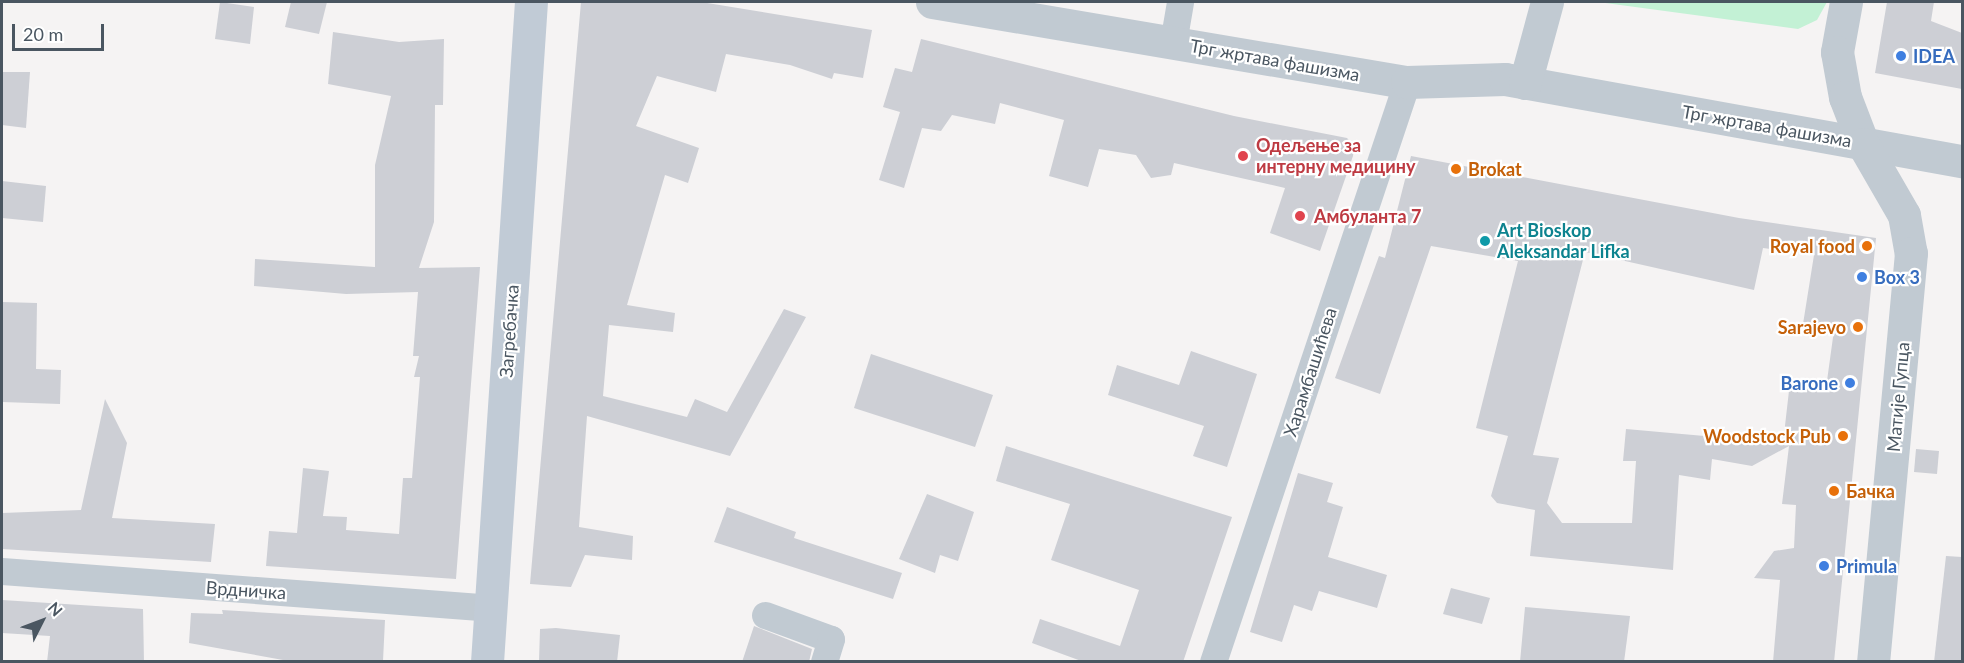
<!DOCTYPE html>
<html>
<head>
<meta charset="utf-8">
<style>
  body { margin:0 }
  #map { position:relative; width:1964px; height:663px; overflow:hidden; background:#f5f3f3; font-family:Lato,sans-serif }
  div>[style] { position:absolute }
  .green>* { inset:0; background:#c3f1d5 }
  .building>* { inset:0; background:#cdcfd5 }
  .minor>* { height:27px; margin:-13.5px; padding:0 13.5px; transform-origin:13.5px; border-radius:13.5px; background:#c1cad2 }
  .tertiary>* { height:33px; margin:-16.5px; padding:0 16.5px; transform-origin:16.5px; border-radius:16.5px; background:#c1cad2 }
  .secondary>* { height:33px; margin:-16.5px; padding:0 16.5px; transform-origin:16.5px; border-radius:16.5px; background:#c1cbd6 }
  .dots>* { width:16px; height:16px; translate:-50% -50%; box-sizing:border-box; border:3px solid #fff; border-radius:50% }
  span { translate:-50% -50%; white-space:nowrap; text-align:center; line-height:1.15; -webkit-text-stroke:4.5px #fff; paint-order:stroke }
  .shop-label { font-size:18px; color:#366cbe; font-weight:700 }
  .left { translate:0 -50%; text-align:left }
  .right { translate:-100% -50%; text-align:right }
  .street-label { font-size:18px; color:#4a5661 }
  .health-label { font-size:18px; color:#be3a42; font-weight:700 }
  .food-label { font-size:18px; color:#c56008; font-weight:700 }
  .culture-label { font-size:18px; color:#0d838f; font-weight:700 }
  .frame { position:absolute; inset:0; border:3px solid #4a5661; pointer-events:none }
  .north { position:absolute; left:12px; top:591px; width:60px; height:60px; -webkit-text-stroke:4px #fff; paint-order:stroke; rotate:48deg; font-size:16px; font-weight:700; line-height:24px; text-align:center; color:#4a5661 }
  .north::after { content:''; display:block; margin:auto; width:21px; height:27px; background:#4a5661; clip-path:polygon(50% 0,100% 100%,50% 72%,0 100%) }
  .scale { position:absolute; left:12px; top:24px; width:92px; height:27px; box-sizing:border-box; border:3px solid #4a5661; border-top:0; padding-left:8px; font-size:18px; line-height:21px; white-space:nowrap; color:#4a5661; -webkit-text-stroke:4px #fff; paint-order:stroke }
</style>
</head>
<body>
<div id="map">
  <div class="green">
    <div style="clip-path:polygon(1598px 2px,1827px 2px,1817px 20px,1798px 29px)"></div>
  </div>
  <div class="building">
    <div style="clip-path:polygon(220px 2px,254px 7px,250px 44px,215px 39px)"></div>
    <div style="clip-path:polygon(291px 2px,327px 2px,319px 34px,285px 27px)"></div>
    <div style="clip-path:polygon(581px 2px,701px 2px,872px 30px,863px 78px,834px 73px,832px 79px,790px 65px,726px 54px,716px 92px,657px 76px,636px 126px,699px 148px,688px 183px,665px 175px,627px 305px,675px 313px,673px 332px,609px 325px,603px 396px,687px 417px,695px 399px,727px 412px,784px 309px,806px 317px,730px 456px,587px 416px,579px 527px,633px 536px,632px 560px,585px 555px,571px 587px,530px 584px)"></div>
    <div style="clip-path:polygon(1887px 2px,1934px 2px,1931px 21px,1962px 33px,1962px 89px,1875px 73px)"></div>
    <div style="clip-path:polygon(333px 32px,399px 42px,444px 39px,443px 105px,435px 105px,434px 222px,419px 268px,480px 267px,456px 579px,266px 566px,269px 531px,297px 533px,303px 468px,329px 471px,323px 516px,347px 517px,346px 530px,399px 534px,403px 478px,412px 478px,420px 377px,414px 377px,419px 356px,413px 356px,418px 292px,346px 294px,254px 286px,255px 259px,375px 267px,375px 165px,391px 96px,328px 84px)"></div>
    <div style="clip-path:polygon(921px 39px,1234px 116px,1347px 138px,1354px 146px,1353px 156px,1320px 251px,1270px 233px,1285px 188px,1174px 163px,1171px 175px,1151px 178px,1136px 155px,1099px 149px,1088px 187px,1049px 176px,1064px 120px,1000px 103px,995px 124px,952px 115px,941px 131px,922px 128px,904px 188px,879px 180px,900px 112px,883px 107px,895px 68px,912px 72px)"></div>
    <div style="clip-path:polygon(2px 72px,30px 72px,26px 128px,2px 125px)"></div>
    <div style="clip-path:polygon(evenodd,1411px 156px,1739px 218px,1876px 238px,1834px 662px,1773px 662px,1780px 580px,1754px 578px,1774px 551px,1794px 548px,1796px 505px,1782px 504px,1789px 446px,1752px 466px,1712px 459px,1710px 480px,1679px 475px,1673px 570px,1530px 556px,1535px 510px,1497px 503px,1491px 496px,1508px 436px,1476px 428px,1518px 261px,1431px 246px,1380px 394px,1335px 378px,1379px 256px,1385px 258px,1411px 156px,1763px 248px,1814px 255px,1803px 324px,1834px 330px,1826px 388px,1790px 382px,1783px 443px,1626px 429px,1623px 461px,1636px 461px,1632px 523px,1562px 523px,1547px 503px,1559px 458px,1533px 455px,1585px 252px,1754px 290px,1763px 248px)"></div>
    <div style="clip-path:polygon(2px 181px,46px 186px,43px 222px,2px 218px)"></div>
    <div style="clip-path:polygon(2px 302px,37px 303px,36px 369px,61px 370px,60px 404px,2px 402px)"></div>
    <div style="clip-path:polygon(1191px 351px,1257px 374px,1227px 467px,1193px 456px,1204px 426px,1108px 395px,1117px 365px,1179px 385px)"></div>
    <div style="clip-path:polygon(871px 354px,993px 395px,975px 447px,854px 408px)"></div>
    <div style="clip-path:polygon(105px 399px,127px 443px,112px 518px,215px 524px,211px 562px,2px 549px,2px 513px,81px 510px)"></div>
    <div style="clip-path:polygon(1006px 446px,1232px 517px,1183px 662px,1084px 662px,1032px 643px,1040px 619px,1120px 646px,1139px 590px,1051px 560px,1070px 504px,996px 481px)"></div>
    <div style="clip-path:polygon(1916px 449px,1939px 451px,1937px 474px,1914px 472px)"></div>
    <div style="clip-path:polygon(1298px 473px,1333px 483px,1327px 502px,1343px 507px,1328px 557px,1387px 575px,1377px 608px,1319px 591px,1312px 611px,1294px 605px,1282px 642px,1250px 632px)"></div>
    <div style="clip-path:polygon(927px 494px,974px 512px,958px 561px,940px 555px,935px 573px,899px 559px)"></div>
    <div style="clip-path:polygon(727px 507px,796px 532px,794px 538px,902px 573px,893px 599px,714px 542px)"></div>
    <div style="clip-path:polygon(1946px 556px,1962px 557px,1962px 662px,1934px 662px)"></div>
    <div style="clip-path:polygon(1451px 588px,1490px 598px,1482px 624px,1443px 614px)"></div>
    <div style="clip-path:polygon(2px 600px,143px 609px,144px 662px,47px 662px,50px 636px,2px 633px)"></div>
    <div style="clip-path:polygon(1525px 607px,1630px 616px,1624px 662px,1520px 662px)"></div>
    <div style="clip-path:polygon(222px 610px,385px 620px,383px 661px,294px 662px,189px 643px,191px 613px,223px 614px)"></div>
    <div style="clip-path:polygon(754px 626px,812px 649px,809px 662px,742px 662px)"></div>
    <div style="clip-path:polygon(556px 628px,620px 635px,617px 662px,539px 662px,540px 629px)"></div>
  </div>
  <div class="minor">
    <div style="left:1173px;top:43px;width:42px;rotate:-80.3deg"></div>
    <div style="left:2px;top:571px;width:489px;rotate:4.3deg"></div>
    <div style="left:765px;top:615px;width:70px;rotate:20deg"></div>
    <div style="left:831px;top:639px;width:24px;rotate:107deg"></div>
    <div style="left:1213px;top:662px;width:612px;rotate:-71.51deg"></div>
  </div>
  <div class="tertiary">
    <div style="left:932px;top:2px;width:482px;rotate:9.6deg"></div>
    <div style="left:1407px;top:82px;width:98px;rotate:-1.8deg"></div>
    <div style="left:1505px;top:79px;width:464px;rotate:10.2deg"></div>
    <div style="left:1846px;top:2px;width:51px;rotate:100.2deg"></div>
    <div style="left:1837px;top:52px;width:46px;rotate:79.9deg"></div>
    <div style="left:1845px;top:97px;width:50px;rotate:69deg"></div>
    <div style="left:1863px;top:144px;width:82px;rotate:60deg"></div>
    <div style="left:1904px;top:215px;width:39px;rotate:80deg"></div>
    <div style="left:1911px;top:253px;width:411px;rotate:95.3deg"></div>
    <div style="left:1525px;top:83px;width:84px;rotate:-74.8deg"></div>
  </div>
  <div class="secondary">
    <div style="left:487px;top:662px;width:661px;rotate:-86.19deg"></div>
  </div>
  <div class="dots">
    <div style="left:1901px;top:56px;background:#3f7fe0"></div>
    <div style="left:1243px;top:156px;background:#e0444e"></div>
    <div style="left:1456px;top:169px;background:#e8710a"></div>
    <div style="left:1300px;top:216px;background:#e0444e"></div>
    <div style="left:1485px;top:241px;background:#0f9aa8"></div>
    <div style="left:1867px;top:246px;background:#e8710a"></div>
    <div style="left:1862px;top:277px;background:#3f7fe0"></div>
    <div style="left:1858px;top:327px;background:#e8710a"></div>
    <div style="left:1850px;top:383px;background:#3f7fe0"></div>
    <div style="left:1843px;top:436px;background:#e8710a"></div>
    <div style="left:1834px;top:491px;background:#e8710a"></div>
    <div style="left:1824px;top:566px;background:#3f7fe0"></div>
  </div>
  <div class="shop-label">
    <span class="left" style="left:1913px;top:56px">IDEA</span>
    <span class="left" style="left:1874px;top:277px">Box 3</span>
    <span class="right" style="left:1838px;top:383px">Barone</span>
    <span class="left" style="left:1836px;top:566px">Primula</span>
  </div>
  <div class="street-label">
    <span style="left:1275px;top:60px;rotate:10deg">Трг жртава фашизма</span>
    <span style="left:1767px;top:126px;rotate:10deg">Трг жртава фашизма</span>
    <span style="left:509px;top:331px;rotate:-86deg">Загребачка</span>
    <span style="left:1310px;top:372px;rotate:-72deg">Харамбашићева</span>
    <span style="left:1898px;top:397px;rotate:-85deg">Матије Гупца</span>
    <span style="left:246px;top:590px;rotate:4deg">Врдничка</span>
  </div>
  <div class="health-label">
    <span class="left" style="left:1256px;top:156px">Одељење за<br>интерну медицину</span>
    <span class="left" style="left:1314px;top:216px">Амбуланта 7</span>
  </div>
  <div class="food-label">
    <span class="left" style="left:1468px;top:169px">Brokat</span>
    <span class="right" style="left:1855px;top:246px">Royal food</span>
    <span class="right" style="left:1846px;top:327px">Sarajevo</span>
    <span class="right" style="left:1831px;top:436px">Woodstock Pub</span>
    <span class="left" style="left:1846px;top:491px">Бачка</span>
  </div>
  <div class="culture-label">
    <span class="left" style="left:1497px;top:241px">Art Bioskop<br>Aleksandar Lifka</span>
  </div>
  <div class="frame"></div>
  <div class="north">N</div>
  <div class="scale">20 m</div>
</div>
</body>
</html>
